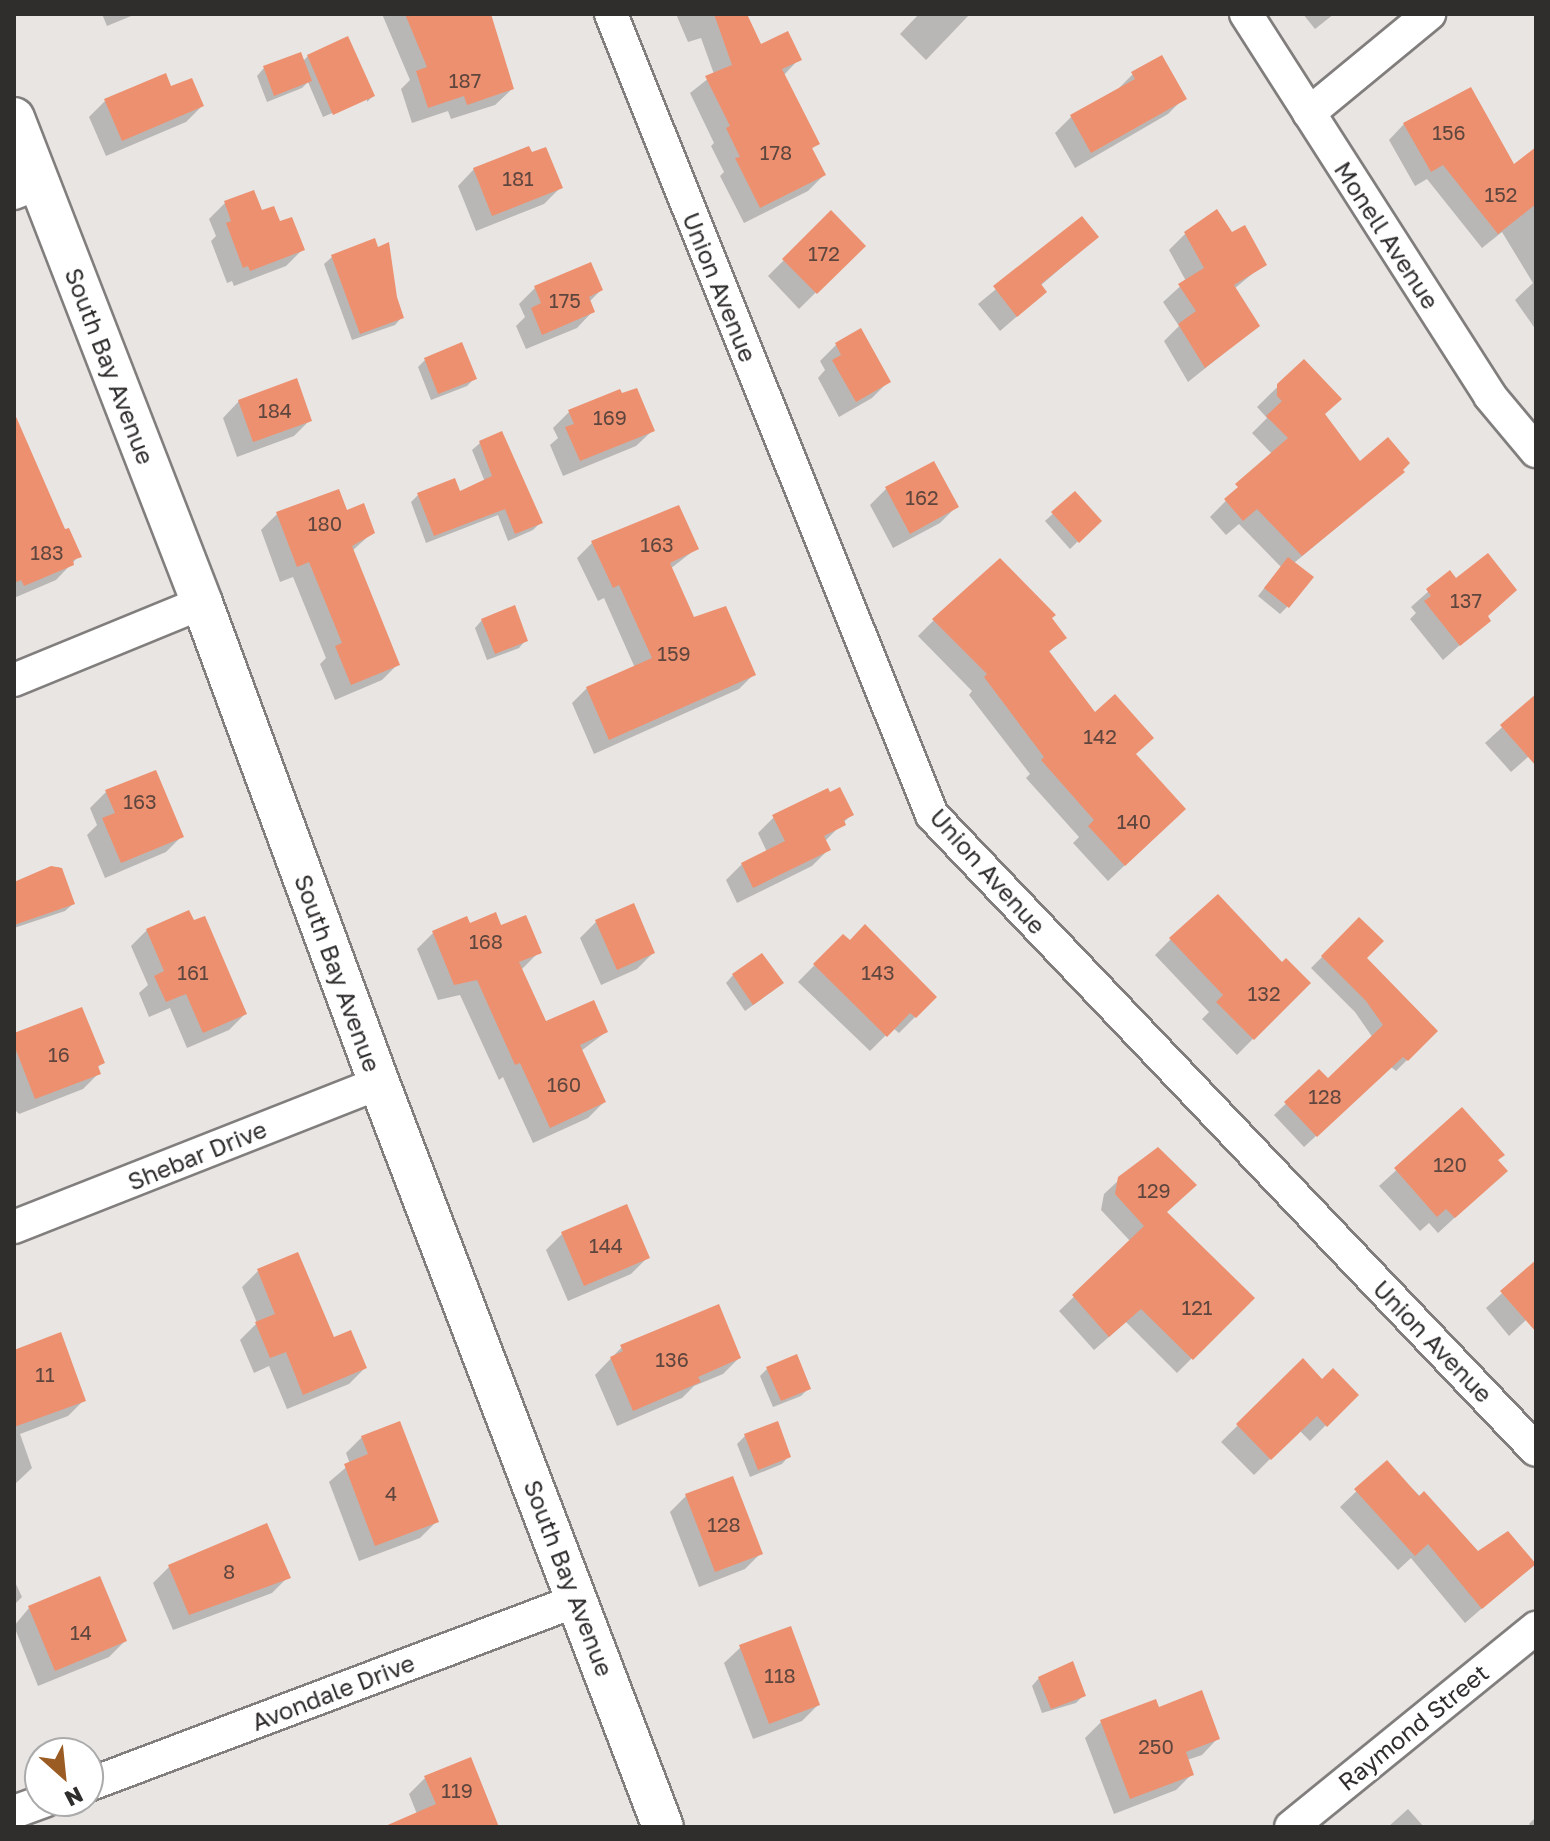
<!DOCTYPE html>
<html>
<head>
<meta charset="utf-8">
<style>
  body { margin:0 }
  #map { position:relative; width:1550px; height:1841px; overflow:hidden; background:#e8e5e3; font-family:"Golos Text",sans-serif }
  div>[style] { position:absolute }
  .shadow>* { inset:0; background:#0003 }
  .building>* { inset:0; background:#ed906f }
  .roads { filter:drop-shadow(2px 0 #817e7d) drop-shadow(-2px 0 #817e7d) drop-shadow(0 2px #817e7d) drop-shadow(0 -2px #817e7d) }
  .minor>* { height:32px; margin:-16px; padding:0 16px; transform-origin:16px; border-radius:16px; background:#fff }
  .tertiary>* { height:40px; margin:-20px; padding:0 20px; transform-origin:20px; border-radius:20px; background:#fff }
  span { translate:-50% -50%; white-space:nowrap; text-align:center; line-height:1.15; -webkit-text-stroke:6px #fff; paint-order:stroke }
  .number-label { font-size:20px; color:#5e463e }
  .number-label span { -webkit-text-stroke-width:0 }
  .street-label { font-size:24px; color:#2f2e2d }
  .frame { position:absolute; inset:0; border:16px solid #2f2e2d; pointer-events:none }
  .north { position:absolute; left:24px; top:1737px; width:80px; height:80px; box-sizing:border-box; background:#fff; border:2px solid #acabab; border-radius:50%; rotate:153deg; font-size:22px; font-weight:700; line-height:32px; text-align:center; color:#2f2e2d }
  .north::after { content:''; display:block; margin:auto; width:28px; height:36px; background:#9a5c22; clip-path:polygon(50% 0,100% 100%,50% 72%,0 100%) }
</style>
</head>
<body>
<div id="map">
  <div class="shadow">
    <div style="clip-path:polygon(102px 14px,136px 14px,107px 26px)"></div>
    <div style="clip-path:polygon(382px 14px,488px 14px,512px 89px,495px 105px,451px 119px,448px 111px,412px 123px,401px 89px,410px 80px)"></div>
    <div style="clip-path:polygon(676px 14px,745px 14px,760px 46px,799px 59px,783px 76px,817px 143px,811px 150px,824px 175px,808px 191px,744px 223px,720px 176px,724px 172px,711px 146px,714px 143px,690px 93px,714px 74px,701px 38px,688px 42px)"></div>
    <div style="clip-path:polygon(919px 14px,970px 14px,926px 60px,900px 34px)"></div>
    <div style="clip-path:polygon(1303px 14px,1334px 14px,1315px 29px)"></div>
    <div style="clip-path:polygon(308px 56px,373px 96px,367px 102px,367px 98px,323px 117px,308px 82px,302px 88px,267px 102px,257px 76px,264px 68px,302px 62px)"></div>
    <div style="clip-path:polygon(1133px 74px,1184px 98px,1168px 114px,1075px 168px,1055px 133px,1071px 117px,1117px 90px)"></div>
    <div style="clip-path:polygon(170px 89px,202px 106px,186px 122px,106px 156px,89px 117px,105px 101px)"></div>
    <div style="clip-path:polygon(1404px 124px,1513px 167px,1536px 170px,1536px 330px,1515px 300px,1533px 283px,1502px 232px,1482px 248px,1427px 179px,1415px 186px,1389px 140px)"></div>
    <div style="clip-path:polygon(474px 169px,560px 188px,544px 204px,476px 231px,458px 186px)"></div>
    <div style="clip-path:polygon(225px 203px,261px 213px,279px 224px,302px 250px,286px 266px,234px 286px,232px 281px,227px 283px,211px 241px,216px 236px,209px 219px)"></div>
    <div style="clip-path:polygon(831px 213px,863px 246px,799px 309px,768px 276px)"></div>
    <div style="clip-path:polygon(1082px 218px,1097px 237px,1040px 286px,1045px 292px,1000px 331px,978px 304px)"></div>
    <div style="clip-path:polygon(1185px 234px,1231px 234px,1264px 264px,1234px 289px,1258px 326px,1188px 382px,1164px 341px,1179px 326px,1163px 302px,1186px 281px,1169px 250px)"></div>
    <div style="clip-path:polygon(332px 257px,395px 298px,402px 317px,395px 325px,352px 340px,324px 264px)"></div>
    <div style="clip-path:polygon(535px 288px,601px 290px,589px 302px,593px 311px,577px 328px,526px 349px,516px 326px,525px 317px,519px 304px)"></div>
    <div style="clip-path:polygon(860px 331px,888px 382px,872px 398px,839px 417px,818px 378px,825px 370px,820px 361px,836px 345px)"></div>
    <div style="clip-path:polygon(425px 360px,475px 378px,467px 386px,431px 400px,418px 367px)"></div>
    <div style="clip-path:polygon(1304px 361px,1323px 415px,1360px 463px,1403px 472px,1294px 563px,1288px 606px,1280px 614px,1258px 596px,1281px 567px,1239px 524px,1226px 535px,1210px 517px,1272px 454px,1252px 433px,1267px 418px,1257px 407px)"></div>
    <div style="clip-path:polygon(239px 401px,310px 420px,294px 436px,237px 457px,223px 418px)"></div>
    <div style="clip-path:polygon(569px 412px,653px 430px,636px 446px,563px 476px,550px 445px,558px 438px,553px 428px)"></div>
    <div style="clip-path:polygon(14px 413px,64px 532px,79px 556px,56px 580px,14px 598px)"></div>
    <div style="clip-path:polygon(480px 443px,540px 523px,533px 530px,508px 541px,498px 515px,426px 543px,411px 502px,418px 495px,459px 493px,485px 482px,472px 450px)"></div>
    <div style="clip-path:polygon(886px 489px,956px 507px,940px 523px,893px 548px,870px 505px)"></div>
    <div style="clip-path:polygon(338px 491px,345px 512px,373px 532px,352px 551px,398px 664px,382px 680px,335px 700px,320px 664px,326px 658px,293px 577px,280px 582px,261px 530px,277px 514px)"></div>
    <div style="clip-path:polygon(1074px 494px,1099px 521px,1070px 549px,1045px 521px)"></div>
    <div style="clip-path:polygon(678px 508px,697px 548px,670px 569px,692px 619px,754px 674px,739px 689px,594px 754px,572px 703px,587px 688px,635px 668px,604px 598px,598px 601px,577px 558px,592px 543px)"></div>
    <div style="clip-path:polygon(1449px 573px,1488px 620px,1443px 660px,1410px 619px,1416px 613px,1411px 607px)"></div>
    <div style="clip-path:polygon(1049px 618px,1064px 637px,1048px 653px,1095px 715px,1134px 755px,1168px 825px,1108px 881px,1073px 843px,1079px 837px,1026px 778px,1030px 774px,969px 695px,972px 691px,918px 636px,934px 620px)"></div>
    <div style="clip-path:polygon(482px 620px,526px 640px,519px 648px,487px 660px,475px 628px)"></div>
    <div style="clip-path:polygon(1536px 696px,1536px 750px,1511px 772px,1485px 743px)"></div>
    <div style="clip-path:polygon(106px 792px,182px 836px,166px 852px,105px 878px,87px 835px,97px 825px,90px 808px)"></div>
    <div style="clip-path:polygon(851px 815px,824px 842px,828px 850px,812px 866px,737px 903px,726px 880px,742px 864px,767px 852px,758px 833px,774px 817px)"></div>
    <div style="clip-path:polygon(59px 867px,73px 904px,65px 911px,14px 928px,14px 884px)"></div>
    <div style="clip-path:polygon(1359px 920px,1364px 958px,1436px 1031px,1396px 1071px,1391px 1067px,1304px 1147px,1274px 1115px,1319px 1072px,1328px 1081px,1373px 1038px,1355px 1012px,1311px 968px)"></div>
    <div style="clip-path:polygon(596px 922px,653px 953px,637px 969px,601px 985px,580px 938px)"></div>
    <div style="clip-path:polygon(469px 926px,500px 928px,539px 952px,521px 970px,546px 1023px,606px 1032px,581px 1051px,604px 1102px,588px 1118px,533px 1143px,503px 1077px,499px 1080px,460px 995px,438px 1000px,417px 949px,433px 933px)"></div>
    <div style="clip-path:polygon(147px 930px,245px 1014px,229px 1030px,187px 1048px,170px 1008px,149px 1017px,139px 993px,148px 985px,131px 946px)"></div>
    <div style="clip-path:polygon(843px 936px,935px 997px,899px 1033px,893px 1028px,870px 1051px,798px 982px)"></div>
    <div style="clip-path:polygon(1171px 939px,1282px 965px,1308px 983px,1237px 1055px,1202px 1019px,1209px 1012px,1155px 955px)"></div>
    <div style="clip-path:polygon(733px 975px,774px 990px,745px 1011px,726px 983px)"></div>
    <div style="clip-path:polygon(14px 1035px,102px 1063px,97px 1068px,99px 1073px,83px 1089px,19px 1114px,14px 1109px)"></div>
    <div style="clip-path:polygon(1462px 1110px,1496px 1160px,1489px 1186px,1438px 1233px,1429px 1223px,1420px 1231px,1379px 1186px)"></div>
    <div style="clip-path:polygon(1120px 1179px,1165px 1213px,1252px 1298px,1177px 1373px,1126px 1322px,1094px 1350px,1059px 1311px,1131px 1242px,1101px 1210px,1104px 1194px)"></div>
    <div style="clip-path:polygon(562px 1234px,647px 1258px,631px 1274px,568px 1301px,546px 1250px)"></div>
    <div style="clip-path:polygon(297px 1254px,333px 1340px,365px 1368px,349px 1384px,287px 1409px,269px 1366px,254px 1373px,240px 1340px,257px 1323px,242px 1287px,258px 1271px)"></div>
    <div style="clip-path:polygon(1536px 1262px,1536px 1320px,1526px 1320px,1509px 1336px,1486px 1308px)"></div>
    <div style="clip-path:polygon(622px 1347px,739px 1358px,723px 1374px,694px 1386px,682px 1398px,617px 1426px,595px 1375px)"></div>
    <div style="clip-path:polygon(14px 1353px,84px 1400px,68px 1416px,20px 1434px,32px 1468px,14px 1485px)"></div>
    <div style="clip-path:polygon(1303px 1361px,1322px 1382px,1356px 1395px,1310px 1441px,1299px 1430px,1254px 1475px,1221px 1442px)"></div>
    <div style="clip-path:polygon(767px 1369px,809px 1388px,801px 1396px,773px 1407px,760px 1376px)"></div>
    <div style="clip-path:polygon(745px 1436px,789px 1456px,782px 1464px,750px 1477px,737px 1444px)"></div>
    <div style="clip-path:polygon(362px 1437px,436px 1522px,420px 1538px,359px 1561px,329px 1482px,350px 1464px,346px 1453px)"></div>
    <div style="clip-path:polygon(1386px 1463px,1478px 1553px,1533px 1564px,1465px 1623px,1411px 1558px,1398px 1570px,1340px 1507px)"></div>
    <div style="clip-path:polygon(686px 1496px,761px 1553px,745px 1569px,699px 1587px,670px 1512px)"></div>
    <div style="clip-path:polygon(169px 1567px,288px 1577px,272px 1593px,173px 1630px,153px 1583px)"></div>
    <div style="clip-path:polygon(14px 1580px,22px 1597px,14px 1605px)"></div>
    <div style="clip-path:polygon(29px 1608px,125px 1641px,109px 1657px,38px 1686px,14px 1626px)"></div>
    <div style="clip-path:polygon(741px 1647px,818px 1705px,802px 1721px,753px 1739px,724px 1663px)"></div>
    <div style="clip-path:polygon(1039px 1678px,1084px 1695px,1076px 1703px,1042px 1713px,1032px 1686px)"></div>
    <div style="clip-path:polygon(1155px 1702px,1157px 1709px,1218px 1738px,1202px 1755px,1187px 1760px,1192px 1774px,1176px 1790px,1114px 1814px,1085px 1738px,1101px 1722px)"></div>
    <div style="clip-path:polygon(425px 1778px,490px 1827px,392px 1827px,417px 1814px,409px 1794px)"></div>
    <div style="clip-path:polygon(1408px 1809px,1424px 1827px,1388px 1827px)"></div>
    <div style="clip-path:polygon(1536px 1817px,1536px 1827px,1531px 1827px,1529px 1824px)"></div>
  </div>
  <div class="building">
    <div style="clip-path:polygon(405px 14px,491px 14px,514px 89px,467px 105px,464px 96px,428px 108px,416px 71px,427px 67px)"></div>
    <div style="clip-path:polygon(714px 14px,747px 14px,761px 44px,788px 31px,802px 60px,782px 69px,820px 144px,812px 148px,826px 175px,760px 208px,735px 158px,740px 157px,726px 128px,730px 126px,705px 76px,732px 65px)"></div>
    <div style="clip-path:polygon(348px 36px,375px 96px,333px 115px,307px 55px)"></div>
    <div style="clip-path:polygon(301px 52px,312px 81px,274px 96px,263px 66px)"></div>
    <div style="clip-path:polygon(1162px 55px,1187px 99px,1091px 153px,1070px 115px,1135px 79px,1131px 72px)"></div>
    <div style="clip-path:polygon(166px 73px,171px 86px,192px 78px,204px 106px,122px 141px,104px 99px)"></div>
    <div style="clip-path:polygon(1471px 87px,1514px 164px,1536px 147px,1536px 204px,1498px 234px,1443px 165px,1431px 172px,1403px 123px)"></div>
    <div style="clip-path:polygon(529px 146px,532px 152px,546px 147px,563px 188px,492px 216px,473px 168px)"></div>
    <div style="clip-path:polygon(254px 190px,262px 210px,274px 206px,280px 221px,292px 217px,305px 250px,250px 271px,248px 266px,243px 268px,226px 223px,231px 221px,224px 201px)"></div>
    <div style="clip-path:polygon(1217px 209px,1232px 232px,1245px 225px,1267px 265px,1234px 285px,1260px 326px,1205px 368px,1178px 324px,1196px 311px,1178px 284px,1204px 268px,1184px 232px)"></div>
    <div style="clip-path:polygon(831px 210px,866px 246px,817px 294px,782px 259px)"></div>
    <div style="clip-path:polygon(1082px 216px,1099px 237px,1041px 284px,1047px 292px,1017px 317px,993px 286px)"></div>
    <div style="clip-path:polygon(375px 238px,378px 247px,389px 242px,397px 297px,404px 318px,360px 334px,331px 255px)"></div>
    <div style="clip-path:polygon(591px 262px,603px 290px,589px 297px,595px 312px,542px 335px,531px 308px,541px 303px,534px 286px)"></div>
    <div style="clip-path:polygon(861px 328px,891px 382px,856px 402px,832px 360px,841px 355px,835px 343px)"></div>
    <div style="clip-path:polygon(462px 342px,477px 379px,438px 394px,424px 358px)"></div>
    <div style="clip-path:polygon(1304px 359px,1342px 399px,1325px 414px,1360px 461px,1388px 437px,1410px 463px,1403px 470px,1405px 472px,1302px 556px,1257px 509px,1243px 521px,1224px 499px,1238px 487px,1235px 484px,1288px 438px,1266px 416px,1282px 401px,1277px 396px,1277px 384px)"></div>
    <div style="clip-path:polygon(297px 378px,312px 421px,253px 442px,238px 400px)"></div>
    <div style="clip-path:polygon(637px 388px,655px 431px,580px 461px,565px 427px,574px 424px,568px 410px,620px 389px,622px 393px)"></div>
    <div style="clip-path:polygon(14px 412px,65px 529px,69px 528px,82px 557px,73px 560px,74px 565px,24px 586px,21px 580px,14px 583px)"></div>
    <div style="clip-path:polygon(502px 431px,543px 523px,515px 534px,505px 509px,434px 536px,417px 493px,455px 478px,460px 491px,492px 476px,479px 441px)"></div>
    <div style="clip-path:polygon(934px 461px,959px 507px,910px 534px,885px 487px)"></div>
    <div style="clip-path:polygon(339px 489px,347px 510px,364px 503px,375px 533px,352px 546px,400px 665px,351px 685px,335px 646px,342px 643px,309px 562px,297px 567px,276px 512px)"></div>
    <div style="clip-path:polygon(1075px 491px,1102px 521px,1079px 543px,1051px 512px)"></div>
    <div style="clip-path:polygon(679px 505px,699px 549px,670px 563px,694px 617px,726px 606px,756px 675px,609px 740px,586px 687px,652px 658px,619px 585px,613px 588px,591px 541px)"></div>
    <div style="clip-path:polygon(1488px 553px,1517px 590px,1488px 616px,1491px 621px,1460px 646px,1424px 601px,1431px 596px,1426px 589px,1450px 570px,1456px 578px)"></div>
    <div style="clip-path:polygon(1288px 557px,1314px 577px,1289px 608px,1264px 588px)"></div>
    <div style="clip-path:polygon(1000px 558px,1056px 615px,1052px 618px,1067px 638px,1049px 651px,1095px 712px,1115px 694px,1154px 738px,1136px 754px,1186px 809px,1125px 866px,1088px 826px,1094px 820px,1041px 760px,1044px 757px,984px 677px,987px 674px,932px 619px)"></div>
    <div style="clip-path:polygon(515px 605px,528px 641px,495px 654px,481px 619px)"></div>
    <div style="clip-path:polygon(1536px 694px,1536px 766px,1500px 725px)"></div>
    <div style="clip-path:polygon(156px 770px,184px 837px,121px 863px,102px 818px,115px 813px,105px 790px)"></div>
    <div style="clip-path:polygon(840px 787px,854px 815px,844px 820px,846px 825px,824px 836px,831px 850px,753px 888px,741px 863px,785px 841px,772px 815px,828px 788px,830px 792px)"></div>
    <div style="clip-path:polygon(51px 866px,62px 868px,75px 904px,14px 925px,14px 882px)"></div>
    <div style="clip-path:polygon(1218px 894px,1282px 962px,1286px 958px,1311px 983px,1254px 1040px,1216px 1002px,1223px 995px,1169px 938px)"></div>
    <div style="clip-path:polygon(634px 903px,655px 953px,617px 970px,595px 920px)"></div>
    <div style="clip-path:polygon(189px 910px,194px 920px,205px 916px,247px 1014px,203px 1033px,186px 994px,166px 1002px,154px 976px,164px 971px,146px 929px)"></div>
    <div style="clip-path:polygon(496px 912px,501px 925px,526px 915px,542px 953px,519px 962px,546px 1021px,594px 1000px,608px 1032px,580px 1045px,606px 1102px,550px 1128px,520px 1063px,515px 1065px,477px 980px,454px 985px,432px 931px,467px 916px,470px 923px)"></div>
    <div style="clip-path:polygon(1359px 917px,1384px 941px,1367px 958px,1438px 1031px,1408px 1061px,1403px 1057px,1317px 1137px,1284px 1102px,1319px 1069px,1328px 1078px,1383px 1025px,1366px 1001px,1321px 956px)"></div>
    <div style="clip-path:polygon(865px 924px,937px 997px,916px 1018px,910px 1013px,887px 1037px,813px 964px,843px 934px,850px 940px)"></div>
    <div style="clip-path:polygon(762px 953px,784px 983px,753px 1005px,732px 974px)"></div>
    <div style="clip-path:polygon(82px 1007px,105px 1063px,98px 1066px,101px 1074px,35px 1099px,14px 1045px,14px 1033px)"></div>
    <div style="clip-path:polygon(1462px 1107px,1505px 1155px,1498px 1160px,1508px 1171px,1455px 1218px,1446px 1209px,1437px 1217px,1394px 1168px)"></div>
    <div style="clip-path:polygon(1158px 1147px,1197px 1185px,1167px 1212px,1255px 1298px,1193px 1360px,1141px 1309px,1109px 1337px,1072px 1295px,1144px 1226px,1115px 1194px,1118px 1177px)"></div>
    <div style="clip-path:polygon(627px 1204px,650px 1258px,584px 1286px,561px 1232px)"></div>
    <div style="clip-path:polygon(298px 1252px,334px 1337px,351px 1330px,367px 1368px,303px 1395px,286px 1352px,270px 1358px,255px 1322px,275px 1314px,257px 1269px)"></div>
    <div style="clip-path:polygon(1536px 1260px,1536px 1332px,1500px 1291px)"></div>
    <div style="clip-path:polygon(719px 1304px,741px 1358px,698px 1377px,701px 1382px,633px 1411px,610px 1357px,623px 1351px,620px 1345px)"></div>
    <div style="clip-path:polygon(61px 1332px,86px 1401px,14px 1427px,14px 1350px)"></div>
    <div style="clip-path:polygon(797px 1354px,811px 1389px,781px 1401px,766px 1367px)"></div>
    <div style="clip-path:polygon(1303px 1358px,1322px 1379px,1333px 1368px,1359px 1395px,1327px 1427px,1317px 1416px,1271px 1460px,1236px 1424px)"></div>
    <div style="clip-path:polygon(400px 1421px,439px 1522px,375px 1546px,344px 1464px,368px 1454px,361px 1436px)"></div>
    <div style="clip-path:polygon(778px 1421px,791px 1457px,758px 1470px,744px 1434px)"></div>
    <div style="clip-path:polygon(1387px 1460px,1419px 1496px,1424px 1491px,1478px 1551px,1508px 1531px,1536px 1564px,1482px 1609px,1428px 1544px,1415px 1556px,1354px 1489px)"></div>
    <div style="clip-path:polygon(733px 1476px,763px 1554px,715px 1572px,685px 1494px)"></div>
    <div style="clip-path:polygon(267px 1523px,291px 1578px,189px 1615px,168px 1565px)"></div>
    <div style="clip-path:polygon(100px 1576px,127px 1641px,55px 1671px,28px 1606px)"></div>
    <div style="clip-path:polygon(791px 1626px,820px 1705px,769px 1724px,739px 1645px)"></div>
    <div style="clip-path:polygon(1073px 1661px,1086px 1696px,1051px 1709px,1038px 1677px)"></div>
    <div style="clip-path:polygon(1202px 1690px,1220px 1739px,1186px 1752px,1194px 1775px,1130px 1799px,1100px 1720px,1156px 1699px,1159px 1707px)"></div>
    <div style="clip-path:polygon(471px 1757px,499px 1827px,383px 1827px,436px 1804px,424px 1776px)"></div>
  </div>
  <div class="roads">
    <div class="minor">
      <div style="left:611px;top:14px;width:863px;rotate:68.16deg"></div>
      <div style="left:932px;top:815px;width:876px;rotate:46.43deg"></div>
      <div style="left:1246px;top:14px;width:453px;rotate:57.4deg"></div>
      <div style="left:1490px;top:396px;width:72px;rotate:50.1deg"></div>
      <div style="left:1309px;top:113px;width:156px;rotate:-39.5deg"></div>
      <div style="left:14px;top:193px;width:27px;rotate:-22deg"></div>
      <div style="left:14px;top:680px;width:203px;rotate:-22.3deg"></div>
      <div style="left:14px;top:1227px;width:392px;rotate:-21.5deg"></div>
      <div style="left:88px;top:1785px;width:524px;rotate:-20.68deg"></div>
      <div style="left:14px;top:1812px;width:32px;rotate:-20deg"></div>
      <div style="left:1291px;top:1827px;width:316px;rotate:-39.1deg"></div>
    </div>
    <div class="tertiary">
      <div style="left:14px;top:118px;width:520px;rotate:68.81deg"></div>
      <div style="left:202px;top:603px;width:512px;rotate:69.76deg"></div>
      <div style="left:379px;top:1083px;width:796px;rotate:69.11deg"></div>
    </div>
  </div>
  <div class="number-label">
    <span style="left:465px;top:80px">187</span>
    <span style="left:1449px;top:132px">156</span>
    <span style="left:776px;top:152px">178</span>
    <span style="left:518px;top:178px">181</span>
    <span style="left:1501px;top:194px">152</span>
    <span style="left:824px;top:253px">172</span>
    <span style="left:565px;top:300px">175</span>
    <span style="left:275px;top:410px">184</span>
    <span style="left:610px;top:417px">169</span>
    <span style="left:922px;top:497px">162</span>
    <span style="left:325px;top:523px">180</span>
    <span style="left:657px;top:544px">163</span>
    <span style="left:47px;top:552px">183</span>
    <span style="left:1466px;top:600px">137</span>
    <span style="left:674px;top:653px">159</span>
    <span style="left:1100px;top:736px">142</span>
    <span style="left:140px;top:801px">163</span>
    <span style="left:1134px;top:821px">140</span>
    <span style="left:486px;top:941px">168</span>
    <span style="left:193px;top:972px">161</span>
    <span style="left:878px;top:972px">143</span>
    <span style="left:1264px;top:993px">132</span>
    <span style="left:59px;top:1054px">16</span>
    <span style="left:564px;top:1084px">160</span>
    <span style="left:1325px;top:1096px">128</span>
    <span style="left:1450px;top:1164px">120</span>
    <span style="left:1154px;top:1190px">129</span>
    <span style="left:606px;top:1245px">144</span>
    <span style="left:1197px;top:1307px">121</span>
    <span style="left:672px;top:1359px">136</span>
    <span style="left:45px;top:1374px">11</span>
    <span style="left:391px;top:1493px">4</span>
    <span style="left:724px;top:1524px">128</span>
    <span style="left:229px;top:1571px">8</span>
    <span style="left:81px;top:1632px">14</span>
    <span style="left:780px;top:1675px">118</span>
    <span style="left:1156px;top:1746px">250</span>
    <span style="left:457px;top:1790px">119</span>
  </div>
  <div class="street-label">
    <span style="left:1387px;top:235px;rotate:57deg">Monell Avenue</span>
    <span style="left:720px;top:287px;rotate:68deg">Union Avenue</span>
    <span style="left:110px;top:366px;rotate:69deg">South Bay Avenue</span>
    <span style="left:988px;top:871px;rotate:48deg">Union Avenue</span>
    <span style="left:338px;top:973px;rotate:70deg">South Bay Avenue</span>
    <span style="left:197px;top:1155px;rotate:-22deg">Shebar Drive</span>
    <span style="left:1433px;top:1341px;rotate:46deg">Union Avenue</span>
    <span style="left:569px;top:1578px;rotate:69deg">South Bay Avenue</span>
    <span style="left:333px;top:1692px;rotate:-21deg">Avondale Drive</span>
    <span style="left:1413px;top:1727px;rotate:-39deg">Raymond Street</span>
  </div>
  <div class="frame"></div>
  <div class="north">N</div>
</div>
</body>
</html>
